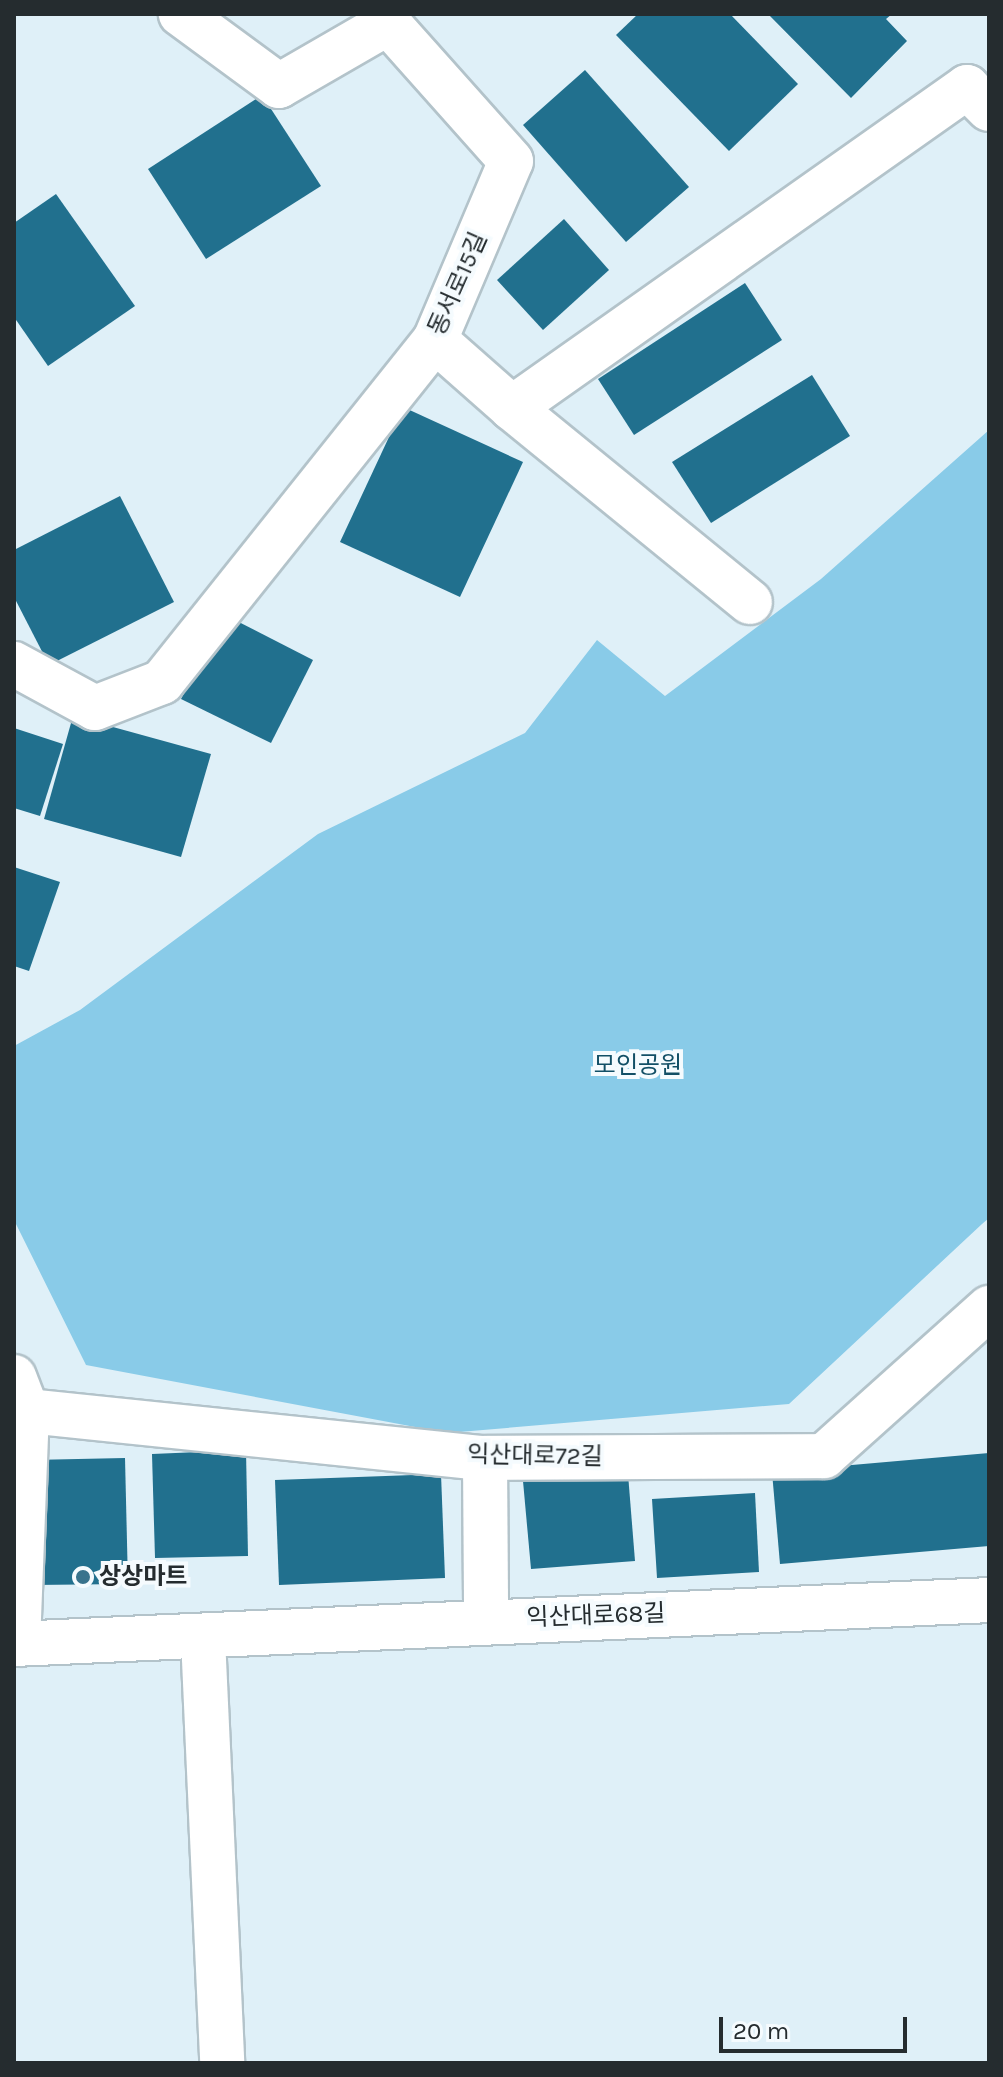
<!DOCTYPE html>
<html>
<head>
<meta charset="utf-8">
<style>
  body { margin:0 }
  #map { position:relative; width:1003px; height:2077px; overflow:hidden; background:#dff0f8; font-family:Karla,"Noto Sans KR",sans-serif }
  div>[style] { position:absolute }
  .green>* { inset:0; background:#89cbe8 }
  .building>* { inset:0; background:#21708e }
  .roads { filter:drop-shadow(2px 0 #b3c3ca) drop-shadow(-2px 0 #b3c3ca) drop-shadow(0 2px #b3c3ca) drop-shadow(0 -2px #b3c3ca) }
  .minor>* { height:44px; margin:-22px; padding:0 22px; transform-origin:22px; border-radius:22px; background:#fff }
  .dots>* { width:22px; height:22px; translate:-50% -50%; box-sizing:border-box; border:4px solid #f5fbfe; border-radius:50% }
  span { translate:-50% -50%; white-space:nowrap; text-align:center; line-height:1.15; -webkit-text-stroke:8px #f5fbfe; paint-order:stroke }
  .street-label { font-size:24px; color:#252c2f }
  .park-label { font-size:24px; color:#124f66 }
  .poi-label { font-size:24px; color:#252c2f; font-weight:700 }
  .left { translate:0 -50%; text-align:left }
  .frame { position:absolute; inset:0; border:16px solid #252c2f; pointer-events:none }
  .scale { position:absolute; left:719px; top:2017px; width:188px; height:36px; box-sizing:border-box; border:4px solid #252c2f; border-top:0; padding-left:10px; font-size:24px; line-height:28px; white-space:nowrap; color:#252c2f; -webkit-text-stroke:6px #f5fbfe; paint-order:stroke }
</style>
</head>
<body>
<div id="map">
  <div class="green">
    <div style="clip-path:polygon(989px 430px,989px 1218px,982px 1224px,789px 1404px,447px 1433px,86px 1365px,14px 1220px,14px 1046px,80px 1010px,318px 834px,525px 733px,597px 640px,665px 696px,821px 579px)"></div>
  </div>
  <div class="building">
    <div style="clip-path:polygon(638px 14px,730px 14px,798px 84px,729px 151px,616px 35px)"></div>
    <div style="clip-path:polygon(768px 14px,892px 14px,886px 19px,907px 41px,851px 98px)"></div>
    <div style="clip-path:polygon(585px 70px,689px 187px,626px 242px,523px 125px)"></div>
    <div style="clip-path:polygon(262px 95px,321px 186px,206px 259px,148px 169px)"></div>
    <div style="clip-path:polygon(56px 194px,135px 306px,48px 366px,14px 317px,14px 223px)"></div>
    <div style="clip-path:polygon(564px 219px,609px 270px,543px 330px,497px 280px)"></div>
    <div style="clip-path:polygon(745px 283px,782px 340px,634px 435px,598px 379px)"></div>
    <div style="clip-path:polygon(812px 375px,850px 436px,711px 523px,672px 462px)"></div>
    <div style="clip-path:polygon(403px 407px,523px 462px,460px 597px,340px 542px)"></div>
    <div style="clip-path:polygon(120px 496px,174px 602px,49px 665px,14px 597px,14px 550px)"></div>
    <div style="clip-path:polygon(223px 614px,313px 660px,271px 743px,181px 699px)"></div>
    <div style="clip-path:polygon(73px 716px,211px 754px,181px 857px,44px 819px)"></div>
    <div style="clip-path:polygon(14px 728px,63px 744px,40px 816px,14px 808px)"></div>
    <div style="clip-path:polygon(14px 867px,60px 882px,29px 971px,14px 966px)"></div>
    <div style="clip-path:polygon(246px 1450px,248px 1556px,155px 1558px,152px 1454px)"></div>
    <div style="clip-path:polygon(989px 1453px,989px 1546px,780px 1564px,772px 1472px)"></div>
    <div style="clip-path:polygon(125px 1458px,128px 1584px,33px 1585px,31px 1460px)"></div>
    <div style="clip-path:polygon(441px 1474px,445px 1578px,279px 1585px,275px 1480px)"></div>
    <div style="clip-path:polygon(628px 1474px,635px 1561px,531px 1569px,523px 1481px)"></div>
    <div style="clip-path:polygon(755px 1493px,759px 1572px,657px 1578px,652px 1499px)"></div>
  </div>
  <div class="roads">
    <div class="minor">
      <div style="left:435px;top:340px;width:103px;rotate:41.4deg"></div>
      <div style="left:512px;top:408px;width:557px;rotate:-35.2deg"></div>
      <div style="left:967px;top:87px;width:31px;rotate:45deg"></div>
      <div style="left:512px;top:408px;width:307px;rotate:39.2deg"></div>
      <div style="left:14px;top:664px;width:92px;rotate:28.5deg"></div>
      <div style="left:95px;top:708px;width:72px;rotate:-21.2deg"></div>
      <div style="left:162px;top:682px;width:438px;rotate:-51.4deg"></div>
      <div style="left:435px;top:340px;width:194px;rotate:-67deg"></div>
      <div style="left:511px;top:161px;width:185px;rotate:-131.7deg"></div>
      <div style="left:388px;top:23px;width:126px;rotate:150deg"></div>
      <div style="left:279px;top:86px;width:122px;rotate:-143.7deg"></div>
      <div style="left:14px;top:1377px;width:36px;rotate:69deg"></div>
      <div style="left:27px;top:1411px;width:460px;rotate:5.9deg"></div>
      <div style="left:485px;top:1458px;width:339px;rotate:-0.3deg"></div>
      <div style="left:824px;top:1456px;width:222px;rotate:-41.9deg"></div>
      <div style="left:485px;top:1458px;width:163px;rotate:89.6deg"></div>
      <div style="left:203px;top:1638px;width:425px;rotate:87.4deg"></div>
      <div style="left:14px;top:1644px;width:976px;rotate:-2.58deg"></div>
      <div style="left:18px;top:1644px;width:233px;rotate:-87.8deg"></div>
    </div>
  </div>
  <div class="dots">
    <div style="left:83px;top:1577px;background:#39738c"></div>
  </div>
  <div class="street-label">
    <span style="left:458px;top:284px;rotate:-66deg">동서로15길</span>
    <span style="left:535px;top:1456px;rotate:1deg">익산대로72길</span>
    <span style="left:596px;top:1616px;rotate:-2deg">익산대로68길</span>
  </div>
  <div class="park-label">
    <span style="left:638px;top:1066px">모인공원</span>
  </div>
  <div class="poi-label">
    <span class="left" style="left:99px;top:1577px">상상마트</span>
  </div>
  <div class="frame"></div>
  <div class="scale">20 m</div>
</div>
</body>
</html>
